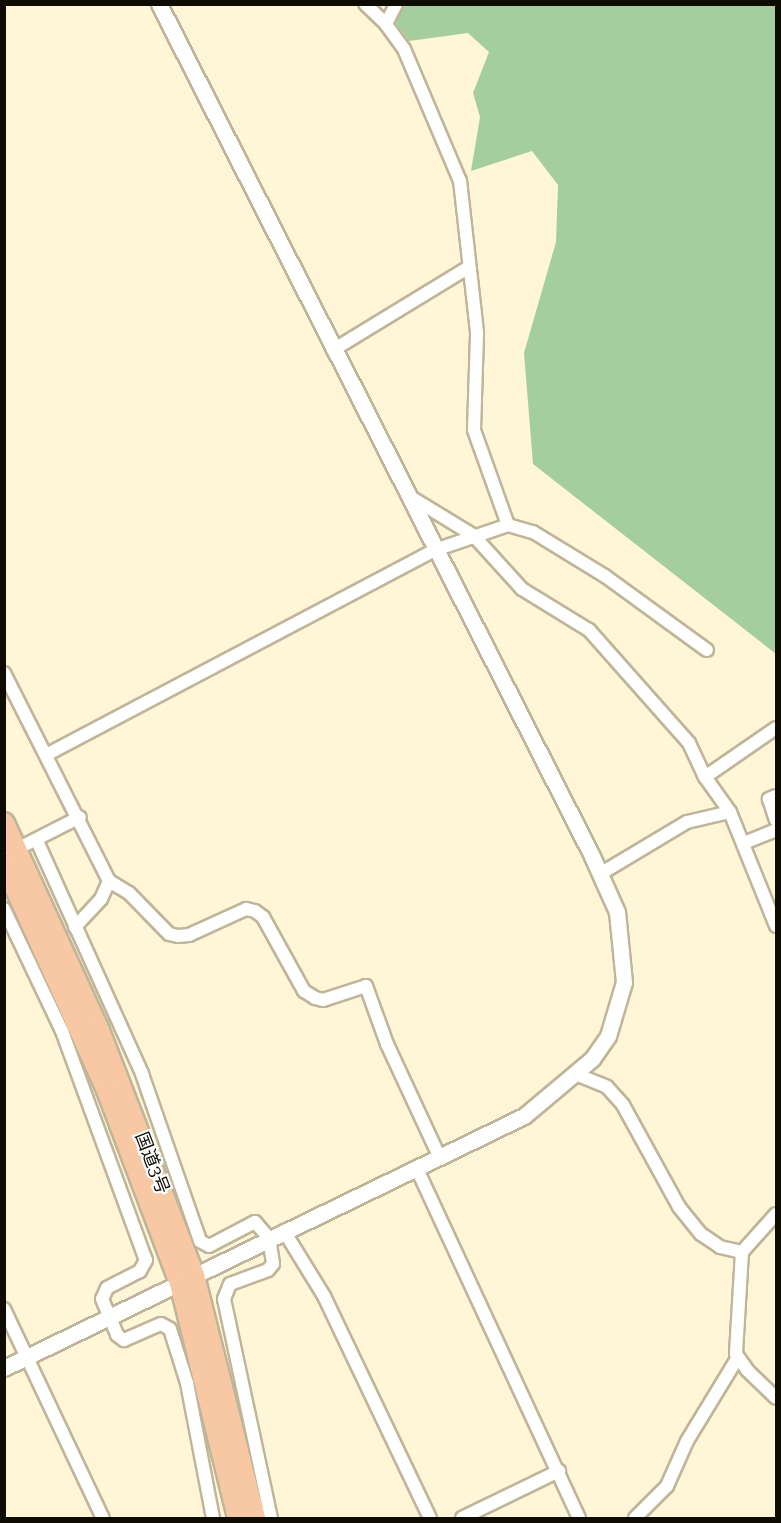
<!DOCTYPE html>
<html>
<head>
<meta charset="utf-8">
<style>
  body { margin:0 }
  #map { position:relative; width:781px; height:1523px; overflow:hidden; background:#fff5d7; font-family:"Roboto Serif","Noto Sans JP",serif }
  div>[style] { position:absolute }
  .forest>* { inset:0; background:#a4cf9d }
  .roads { filter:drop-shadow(2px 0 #bfb599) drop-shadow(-2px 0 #bfb599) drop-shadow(0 2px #bfb599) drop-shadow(0 -2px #bfb599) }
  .minor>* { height:12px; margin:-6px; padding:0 6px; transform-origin:6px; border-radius:6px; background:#fff }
  .tertiary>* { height:15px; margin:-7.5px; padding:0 7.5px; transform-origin:7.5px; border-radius:7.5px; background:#fff }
  .trunk>* { height:20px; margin:-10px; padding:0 10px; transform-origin:10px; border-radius:10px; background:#f8c8a4 }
  span { translate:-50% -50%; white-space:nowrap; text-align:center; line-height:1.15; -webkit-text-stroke:4.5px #fff; paint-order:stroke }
  .street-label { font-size:18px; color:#0e0b03 }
  .frame { position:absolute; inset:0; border:6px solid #0e0b03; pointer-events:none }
</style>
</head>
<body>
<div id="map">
  <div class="forest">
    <div style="clip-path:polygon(404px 5px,776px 5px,776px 654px,533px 464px,524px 353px,556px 242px,558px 185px,532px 151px,471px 171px,480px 117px,473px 93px,489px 52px,468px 33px,409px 41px,396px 23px)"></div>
  </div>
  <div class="roads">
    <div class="minor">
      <div style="left:386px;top:24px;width:22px;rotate:-63deg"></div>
      <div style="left:333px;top:350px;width:159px;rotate:-31.4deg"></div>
      <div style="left:409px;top:496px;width:75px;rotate:31.4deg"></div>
      <div style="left:473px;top:535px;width:73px;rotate:47.8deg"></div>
      <div style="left:522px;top:589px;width:79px;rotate:31.5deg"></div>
      <div style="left:589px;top:630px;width:151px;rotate:48.5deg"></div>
      <div style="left:689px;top:743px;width:38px;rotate:65deg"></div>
      <div style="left:705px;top:777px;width:43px;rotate:54.5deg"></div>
      <div style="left:730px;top:812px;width:123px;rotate:68deg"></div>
      <div style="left:508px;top:525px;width:26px;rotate:16deg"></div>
      <div style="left:533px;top:532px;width:84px;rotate:31.4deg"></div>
      <div style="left:605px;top:576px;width:126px;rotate:36deg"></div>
      <div style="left:4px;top:673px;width:233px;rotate:63.2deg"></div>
      <div style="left:109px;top:881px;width:23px;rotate:31deg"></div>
      <div style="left:129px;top:893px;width:57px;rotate:45.7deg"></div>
      <div style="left:169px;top:934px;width:9px;rotate:13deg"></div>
      <div style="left:178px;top:936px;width:11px;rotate:-5deg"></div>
      <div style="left:189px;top:935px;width:63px;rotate:-24.5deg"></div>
      <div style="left:246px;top:909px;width:9px;rotate:13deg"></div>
      <div style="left:255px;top:911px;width:10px;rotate:37deg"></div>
      <div style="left:263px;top:917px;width:85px;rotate:61deg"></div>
      <div style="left:304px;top:991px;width:13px;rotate:32deg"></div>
      <div style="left:315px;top:998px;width:8px;rotate:14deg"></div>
      <div style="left:323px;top:1000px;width:45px;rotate:-18deg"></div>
      <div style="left:366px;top:986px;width:62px;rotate:70.1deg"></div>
      <div style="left:387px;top:1044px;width:126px;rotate:65.1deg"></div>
      <div style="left:46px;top:755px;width:440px;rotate:-27.8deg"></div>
      <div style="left:435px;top:550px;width:77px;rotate:-18.9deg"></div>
      <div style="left:508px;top:525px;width:101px;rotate:-109.7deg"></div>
      <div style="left:474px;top:430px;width:98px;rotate:-88.2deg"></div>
      <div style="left:477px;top:332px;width:152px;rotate:-96.4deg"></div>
      <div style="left:460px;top:181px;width:143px;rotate:-113deg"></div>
      <div style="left:404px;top:49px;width:31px;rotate:-126deg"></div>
      <div style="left:386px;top:24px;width:29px;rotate:-136deg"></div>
      <div style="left:705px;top:777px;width:86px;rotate:-34.6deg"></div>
      <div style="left:776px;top:796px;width:8px;rotate:157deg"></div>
      <div style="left:769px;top:799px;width:22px;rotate:72deg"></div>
      <div style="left:37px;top:841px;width:256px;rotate:65.7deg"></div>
      <div style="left:142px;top:1074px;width:177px;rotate:70.8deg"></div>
      <div style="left:200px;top:1241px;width:10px;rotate:29deg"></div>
      <div style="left:209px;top:1246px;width:52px;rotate:-27.6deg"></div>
      <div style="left:255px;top:1222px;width:21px;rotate:49deg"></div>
      <div style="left:269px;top:1238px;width:26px;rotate:81deg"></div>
      <div style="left:273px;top:1264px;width:8px;rotate:130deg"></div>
      <div style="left:268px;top:1270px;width:40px;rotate:159.8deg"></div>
      <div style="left:230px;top:1284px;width:16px;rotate:112deg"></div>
      <div style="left:224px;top:1299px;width:224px;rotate:77.9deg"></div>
      <div style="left:744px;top:843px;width:35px;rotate:-22deg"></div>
      <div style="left:11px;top:852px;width:77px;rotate:-26.9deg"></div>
      <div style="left:600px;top:874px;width:101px;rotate:-30.9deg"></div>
      <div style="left:687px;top:822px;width:44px;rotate:-13.1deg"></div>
      <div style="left:4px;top:909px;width:135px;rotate:64.6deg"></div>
      <div style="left:62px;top:1031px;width:244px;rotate:69.9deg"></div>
      <div style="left:146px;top:1260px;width:13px;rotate:119deg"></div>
      <div style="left:140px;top:1271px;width:37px;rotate:153deg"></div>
      <div style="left:107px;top:1288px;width:12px;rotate:114deg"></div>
      <div style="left:102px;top:1299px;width:39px;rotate:67deg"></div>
      <div style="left:117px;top:1335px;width:9px;rotate:36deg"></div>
      <div style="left:124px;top:1340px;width:40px;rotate:-23.4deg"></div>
      <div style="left:161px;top:1324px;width:10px;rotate:29deg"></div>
      <div style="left:170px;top:1329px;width:57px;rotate:72.5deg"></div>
      <div style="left:187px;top:1383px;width:137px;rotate:79.1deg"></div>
      <div style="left:75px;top:927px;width:38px;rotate:-47deg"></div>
      <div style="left:101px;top:899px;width:20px;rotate:-66deg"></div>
      <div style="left:578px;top:1075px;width:31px;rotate:22deg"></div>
      <div style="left:607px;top:1087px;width:24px;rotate:48deg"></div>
      <div style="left:623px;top:1105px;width:116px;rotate:61.2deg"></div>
      <div style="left:679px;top:1207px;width:35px;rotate:51deg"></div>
      <div style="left:701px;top:1234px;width:23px;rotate:34deg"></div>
      <div style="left:720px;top:1247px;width:23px;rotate:13deg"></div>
      <div style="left:417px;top:1169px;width:385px;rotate:65.1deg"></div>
      <div style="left:776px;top:1214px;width:51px;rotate:131.8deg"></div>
      <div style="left:742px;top:1252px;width:102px;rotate:93.4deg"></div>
      <div style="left:736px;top:1354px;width:19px;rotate:55deg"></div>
      <div style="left:747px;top:1370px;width:40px;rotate:44deg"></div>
      <div style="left:284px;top:1231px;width:76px;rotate:58.4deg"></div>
      <div style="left:324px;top:1296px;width:246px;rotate:64.5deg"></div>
      <div style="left:4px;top:1309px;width:231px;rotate:64.7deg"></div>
      <div style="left:462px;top:1518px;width:108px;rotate:-25.9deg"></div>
      <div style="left:635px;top:1518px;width:45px;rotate:-45deg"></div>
      <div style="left:667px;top:1486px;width:49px;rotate:-66deg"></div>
      <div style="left:687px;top:1441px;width:98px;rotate:-58.7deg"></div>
    </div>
    <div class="tertiary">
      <div style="left:4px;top:1368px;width:578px;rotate:-25.86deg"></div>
      <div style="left:524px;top:1116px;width:89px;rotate:-40deg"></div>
      <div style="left:592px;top:1059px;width:28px;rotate:-55deg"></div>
      <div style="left:608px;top:1036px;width:56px;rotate:-73.5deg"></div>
      <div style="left:624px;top:982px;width:70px;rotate:-95.7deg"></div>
      <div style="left:617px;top:912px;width:61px;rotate:-114.1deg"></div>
      <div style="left:592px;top:856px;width:956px;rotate:-116.94deg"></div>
    </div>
    <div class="trunk">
      <div style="left:4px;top:823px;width:226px;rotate:65.4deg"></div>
      <div style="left:98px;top:1028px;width:266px;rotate:68.8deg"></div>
      <div style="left:194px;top:1276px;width:250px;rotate:75.9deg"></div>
      <div style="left:4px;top:863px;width:249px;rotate:65.6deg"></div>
      <div style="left:107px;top:1090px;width:206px;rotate:69.3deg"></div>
      <div style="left:180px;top:1283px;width:242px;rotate:76.1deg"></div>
    </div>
  </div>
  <div class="street-label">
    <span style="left:152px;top:1163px;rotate:69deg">国道3号</span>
  </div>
  <div class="frame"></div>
</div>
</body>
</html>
